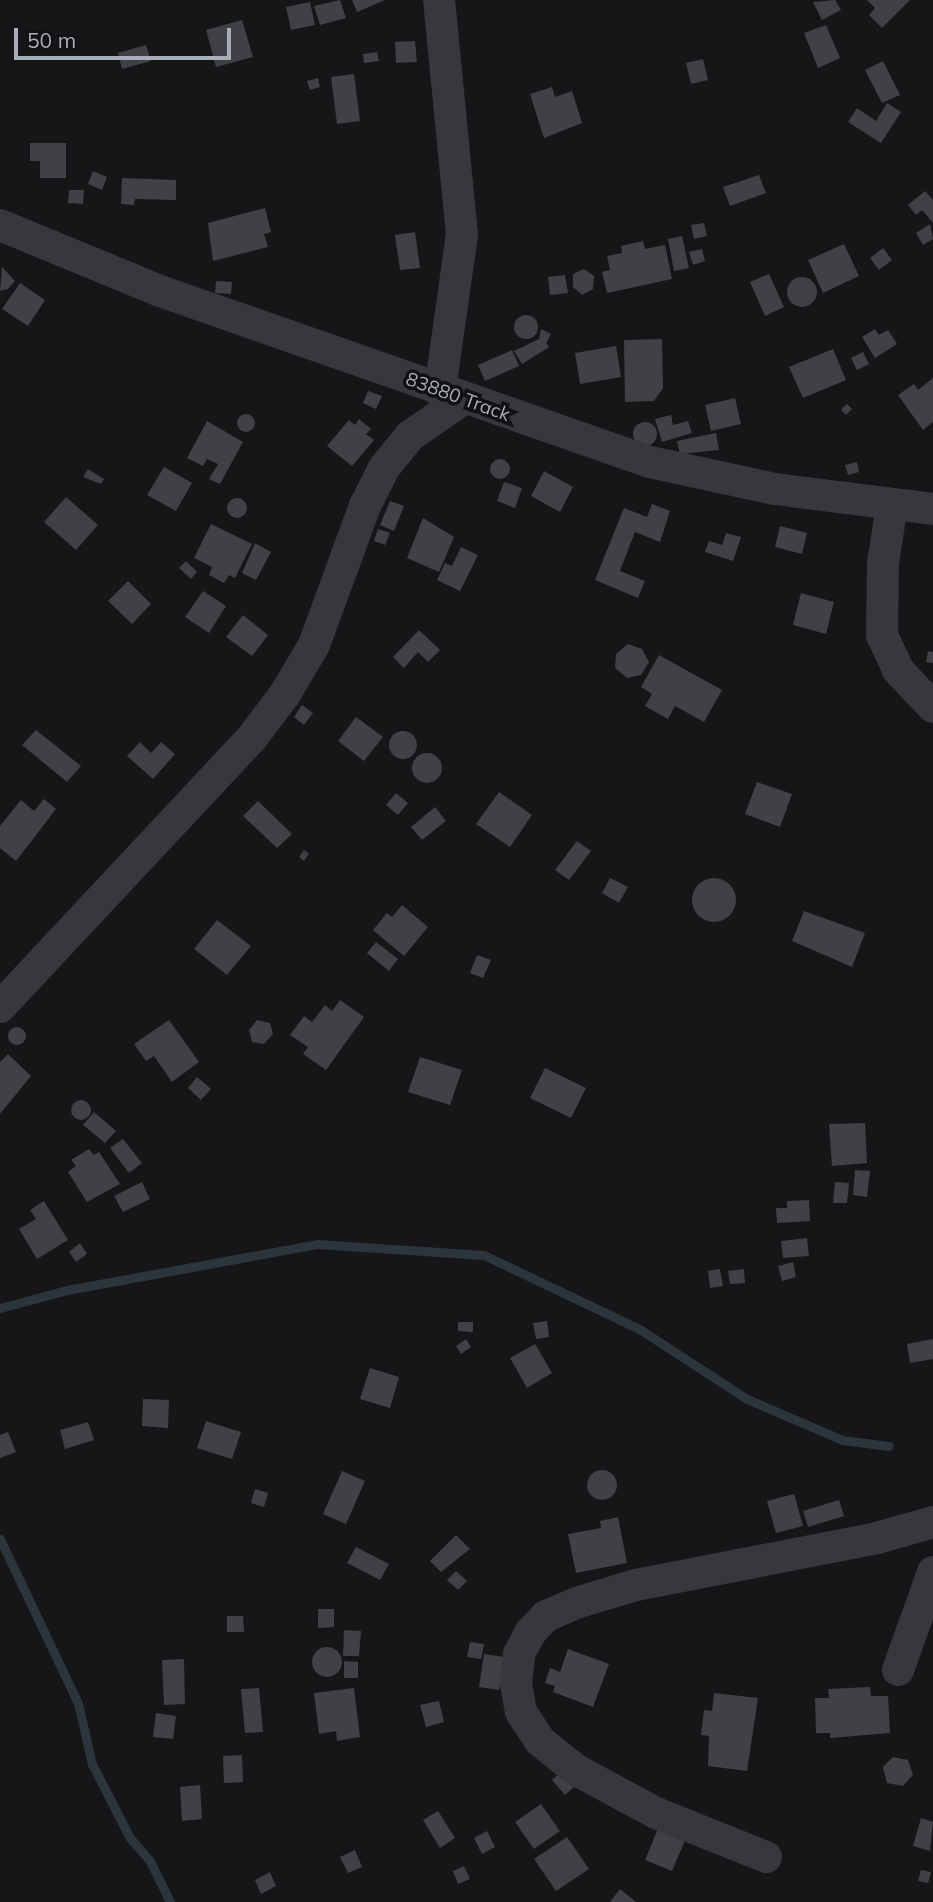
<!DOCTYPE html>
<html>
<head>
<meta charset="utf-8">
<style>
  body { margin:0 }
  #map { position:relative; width:933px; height:1902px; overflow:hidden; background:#161618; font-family:Mulish,sans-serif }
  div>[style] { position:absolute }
  .stream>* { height:9px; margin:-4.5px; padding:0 4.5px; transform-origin:4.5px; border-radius:4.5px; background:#2c353c }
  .building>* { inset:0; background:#404145 }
  .round { border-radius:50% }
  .street>* { height:32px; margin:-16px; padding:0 16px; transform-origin:16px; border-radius:16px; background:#37383d }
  span { translate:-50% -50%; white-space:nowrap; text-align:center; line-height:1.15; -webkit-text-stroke:7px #111113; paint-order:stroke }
  .street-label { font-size:19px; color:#a8adb8 }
  .scale { position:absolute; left:14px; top:28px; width:217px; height:32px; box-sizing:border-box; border:4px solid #a8adb8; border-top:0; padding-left:9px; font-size:21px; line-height:24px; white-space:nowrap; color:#a8adb8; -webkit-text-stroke:5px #111113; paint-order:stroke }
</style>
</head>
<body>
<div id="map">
  <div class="stream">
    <div style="left:0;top:1308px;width:69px;rotate:-15deg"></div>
    <div style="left:67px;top:1290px;width:254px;rotate:-10.4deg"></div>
    <div style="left:317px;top:1244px;width:167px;rotate:3.8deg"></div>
    <div style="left:484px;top:1255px;width:174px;rotate:25.5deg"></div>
    <div style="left:641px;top:1330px;width:126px;rotate:33.1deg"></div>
    <div style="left:747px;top:1399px;width:103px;rotate:23.3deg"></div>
    <div style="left:842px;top:1440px;width:47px;rotate:7.3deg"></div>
    <div style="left:0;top:1539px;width:182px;rotate:64.6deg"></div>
    <div style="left:78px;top:1703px;width:63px;rotate:77.1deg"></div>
    <div style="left:92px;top:1764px;width:83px;rotate:62.8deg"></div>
    <div style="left:130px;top:1838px;width:30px;rotate:49deg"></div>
    <div style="left:150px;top:1861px;width:46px;rotate:64deg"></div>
  </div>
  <div class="building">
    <div style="clip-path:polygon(340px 0,346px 18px,320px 25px,314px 6px)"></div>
    <div style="clip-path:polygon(352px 0,385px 0,357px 12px)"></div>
    <div style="clip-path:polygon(835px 0,841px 10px,822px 20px,813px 2px)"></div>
    <div style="clip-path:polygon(867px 0,910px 0,882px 28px,869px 15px,875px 8px)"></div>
    <div style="clip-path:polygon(310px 2px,315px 25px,291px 30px,286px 7px)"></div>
    <div style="clip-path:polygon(242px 20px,253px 57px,216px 67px,206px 30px)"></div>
    <div style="clip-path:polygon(826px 25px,840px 58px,818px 68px,804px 33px)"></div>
    <div style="clip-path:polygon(415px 41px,417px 62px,396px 63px,395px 42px)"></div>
    <div style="clip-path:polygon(146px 45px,151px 61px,122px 69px,118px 53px)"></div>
    <div style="clip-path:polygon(377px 52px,379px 61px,364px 63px,363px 54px)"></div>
    <div style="clip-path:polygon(703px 59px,708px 80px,691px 84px,686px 63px)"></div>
    <div style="clip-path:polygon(883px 61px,900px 95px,882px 103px,865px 70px)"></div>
    <div style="clip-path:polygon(354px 74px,360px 121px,337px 124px,331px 77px)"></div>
    <div style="clip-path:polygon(318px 78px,320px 87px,310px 90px,307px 81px)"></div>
    <div style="clip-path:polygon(552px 87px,555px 97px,572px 91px,582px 123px,544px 138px,530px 94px)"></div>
    <div style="clip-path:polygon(887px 103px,901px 112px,881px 143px,848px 122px,857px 108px,876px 121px)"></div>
    <div style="clip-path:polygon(30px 143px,66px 143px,66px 178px,40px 178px,40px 161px,30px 161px)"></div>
    <div style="clip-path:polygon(93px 171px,107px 177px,102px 190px,88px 184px)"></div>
    <div style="clip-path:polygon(759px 175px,766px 193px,730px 206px,723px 187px)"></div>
    <div style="clip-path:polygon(122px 178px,176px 180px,176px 200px,135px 199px,134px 205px,121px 204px)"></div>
    <div style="clip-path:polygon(69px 190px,84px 190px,83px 204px,68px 203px)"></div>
    <div style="clip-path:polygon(925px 191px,933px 200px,933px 223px,922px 210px,916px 215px,908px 205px)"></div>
    <div style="clip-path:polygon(265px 208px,271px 232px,264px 234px,268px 247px,213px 261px,208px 223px)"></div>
    <div style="clip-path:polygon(704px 223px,707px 236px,694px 239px,691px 225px)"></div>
    <div style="clip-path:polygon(930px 224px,933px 239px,923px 245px,916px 233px)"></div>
    <div style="clip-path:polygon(415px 232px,420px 268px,400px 270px,395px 235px)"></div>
    <div style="clip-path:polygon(682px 236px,689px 268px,674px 271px,668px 239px)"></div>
    <div style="clip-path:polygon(643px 241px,645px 249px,665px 245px,672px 279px,607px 293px,602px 272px,610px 270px,607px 256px,622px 253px,621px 246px)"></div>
    <div style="clip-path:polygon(844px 244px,859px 276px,823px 293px,808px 260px)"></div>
    <div style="clip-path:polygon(883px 248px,892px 260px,879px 270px,870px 258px)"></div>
    <div style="clip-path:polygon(702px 249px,705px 261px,693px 265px,689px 252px)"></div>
    <div style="clip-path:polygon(2px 267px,15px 281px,8px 289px,0 291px)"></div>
    <div style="clip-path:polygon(584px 269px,594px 276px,593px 289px,582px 295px,573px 287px,573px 274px)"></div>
    <div style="clip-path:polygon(769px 274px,784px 307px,765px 316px,750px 282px)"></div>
    <div style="clip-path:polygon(565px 275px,568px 293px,550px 295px,548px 277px)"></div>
    <div class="round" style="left:787px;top:277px;width:30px;height:30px"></div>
    <div style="clip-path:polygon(216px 281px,232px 282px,231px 294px,215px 293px)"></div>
    <div style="clip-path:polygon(20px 283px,45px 300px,28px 326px,2px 309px)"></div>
    <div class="round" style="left:514px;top:315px;width:24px;height:24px"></div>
    <div style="clip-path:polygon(541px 329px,551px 334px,546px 343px,549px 347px,522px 364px,514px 351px,539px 339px)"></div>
    <div style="clip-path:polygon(875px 329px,879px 335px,888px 330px,897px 344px,875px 358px,862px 337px)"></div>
    <div style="clip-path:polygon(662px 339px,663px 388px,654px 401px,625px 402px,624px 340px)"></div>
    <div style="clip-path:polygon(616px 346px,621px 377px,580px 384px,575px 353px)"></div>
    <div style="clip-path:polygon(833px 349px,846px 380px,803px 398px,789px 367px)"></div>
    <div style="clip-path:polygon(512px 350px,519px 366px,485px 381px,478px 365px)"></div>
    <div style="clip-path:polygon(863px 352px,869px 364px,857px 370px,851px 358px)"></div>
    <div style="clip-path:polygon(933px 378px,933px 422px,923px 430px,898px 395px,914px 384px,918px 390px)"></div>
    <div style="clip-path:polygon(368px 391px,382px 396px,376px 409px,363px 403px)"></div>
    <div style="clip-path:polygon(735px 398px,741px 424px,711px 431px,705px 405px)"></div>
    <div style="clip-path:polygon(847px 404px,852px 409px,846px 415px,841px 410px)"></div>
    <div class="round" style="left:237px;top:414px;width:18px;height:18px"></div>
    <div style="clip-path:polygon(671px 415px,673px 425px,688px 421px,692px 433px,662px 442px,655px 419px)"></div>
    <div style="clip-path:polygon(359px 419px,371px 429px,366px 434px,374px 440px,352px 466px,327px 446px,349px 420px,355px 425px)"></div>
    <div style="clip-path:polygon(207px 421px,243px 442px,220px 484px,209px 479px,218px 464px,207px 459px,203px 466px,187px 458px)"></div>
    <div class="round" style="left:633px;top:422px;width:24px;height:24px"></div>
    <div style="clip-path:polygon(716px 433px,719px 450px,680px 454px,677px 441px)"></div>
    <div class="round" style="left:490px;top:459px;width:20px;height:20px"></div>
    <div style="clip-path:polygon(857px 462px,859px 472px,848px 475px,845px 465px)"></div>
    <div style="clip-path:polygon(164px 467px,192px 483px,176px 511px,147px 495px)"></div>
    <div style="clip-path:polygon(88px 469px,104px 479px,101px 484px,83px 477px)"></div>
    <div style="clip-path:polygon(544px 471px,573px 487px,560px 512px,531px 496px)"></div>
    <div style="clip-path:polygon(504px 482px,522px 488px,515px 508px,497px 501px)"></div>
    <div style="clip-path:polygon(66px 497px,98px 525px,76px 550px,44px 522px)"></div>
    <div class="round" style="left:227px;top:498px;width:20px;height:20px"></div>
    <div style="clip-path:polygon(390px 501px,404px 506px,394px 531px,380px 525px)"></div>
    <div style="clip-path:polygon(652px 504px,670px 511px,660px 542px,635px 532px,620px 571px,645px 581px,638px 598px,595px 580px,624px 508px,647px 517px)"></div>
    <div style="clip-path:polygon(423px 518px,454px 537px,439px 572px,407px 558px)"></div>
    <div style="clip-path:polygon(211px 524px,252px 544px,235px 578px,229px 575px,224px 583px,209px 575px,212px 567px,194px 558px)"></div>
    <div style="clip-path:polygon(780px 526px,807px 533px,802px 554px,775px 547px)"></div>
    <div style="clip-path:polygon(378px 529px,390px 533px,385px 545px,374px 541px)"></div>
    <div style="clip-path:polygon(726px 533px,741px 537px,733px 561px,705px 552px,709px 541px,722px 545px)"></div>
    <div style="clip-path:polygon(255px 543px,271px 552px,256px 580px,242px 573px)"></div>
    <div style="clip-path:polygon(461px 547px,478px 555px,460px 591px,437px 580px,445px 563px,452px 566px)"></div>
    <div style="clip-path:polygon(186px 561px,197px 572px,191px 579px,179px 568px)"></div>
    <div style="clip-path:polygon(128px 581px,151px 604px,132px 624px,108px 601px)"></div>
    <div style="clip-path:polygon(203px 591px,226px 606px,209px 633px,185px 617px)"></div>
    <div style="clip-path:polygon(801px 593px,834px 602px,826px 634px,793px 625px)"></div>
    <div style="clip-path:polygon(243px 615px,268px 635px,252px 656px,226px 637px)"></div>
    <div style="clip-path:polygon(419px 630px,440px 650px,428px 662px,418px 652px,404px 668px,393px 657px)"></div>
    <div style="clip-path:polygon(628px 644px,642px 649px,649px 662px,641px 675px,627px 678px,615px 668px,616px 654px)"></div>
    <div style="clip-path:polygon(928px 651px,933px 652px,933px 663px,926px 662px)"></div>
    <div style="clip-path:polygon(659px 655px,722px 690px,704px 722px,675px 706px,668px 719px,645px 706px,652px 694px,641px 687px)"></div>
    <div style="clip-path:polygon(302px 705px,313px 713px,304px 725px,294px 717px)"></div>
    <div style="clip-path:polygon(356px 717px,383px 737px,364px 761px,338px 741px)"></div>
    <div style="clip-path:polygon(36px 730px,81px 766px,67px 782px,22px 745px)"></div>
    <div class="round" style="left:389px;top:731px;width:28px;height:28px"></div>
    <div style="clip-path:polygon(140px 742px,151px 753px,161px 742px,175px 754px,153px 779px,127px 756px)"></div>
    <div class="round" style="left:412px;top:753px;width:30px;height:30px"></div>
    <div style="clip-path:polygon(757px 782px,792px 794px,780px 827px,745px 814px)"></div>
    <div style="clip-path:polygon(499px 792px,532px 815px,510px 847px,476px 824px)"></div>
    <div style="clip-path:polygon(396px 793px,408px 803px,398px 815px,386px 805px)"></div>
    <div style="clip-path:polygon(44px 799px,56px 809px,16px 861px,0 848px,0 826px,21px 800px,34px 811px)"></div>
    <div style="clip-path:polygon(258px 801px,292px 834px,277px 848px,243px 816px)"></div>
    <div style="clip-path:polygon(435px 807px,446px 821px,422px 840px,411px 827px)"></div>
    <div style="clip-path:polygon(577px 841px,591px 851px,569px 880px,555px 870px)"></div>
    <div style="clip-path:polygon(304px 850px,309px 854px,304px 861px,299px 857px)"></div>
    <div style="clip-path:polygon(610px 878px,628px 887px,619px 903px,602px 893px)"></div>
    <div class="round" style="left:692px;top:878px;width:44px;height:44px"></div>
    <div style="clip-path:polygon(402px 905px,428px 927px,404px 956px,373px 930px,387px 913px,392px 917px)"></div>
    <div style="clip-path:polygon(804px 911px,865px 933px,852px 967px,792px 941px)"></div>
    <div style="clip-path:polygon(217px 920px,251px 946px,227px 975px,194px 949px)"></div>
    <div style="clip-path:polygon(376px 942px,398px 959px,389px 971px,367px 953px)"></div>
    <div style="clip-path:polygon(477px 955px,491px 960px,483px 978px,470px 973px)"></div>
    <div style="clip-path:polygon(340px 1000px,364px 1017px,326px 1070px,303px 1054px,308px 1047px,290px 1035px,304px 1016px,312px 1022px,325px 1005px,332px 1011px)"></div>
    <div style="clip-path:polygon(169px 1020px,199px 1062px,172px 1082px,154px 1056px,146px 1061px,134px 1044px)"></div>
    <div style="clip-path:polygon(257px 1020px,270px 1023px,273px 1034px,264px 1044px,252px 1042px,249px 1030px)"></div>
    <div class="round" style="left:8px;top:1027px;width:18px;height:18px"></div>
    <div style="clip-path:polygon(8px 1054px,31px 1076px,0 1114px,0 1062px)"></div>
    <div style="clip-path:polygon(420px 1057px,462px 1070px,450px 1105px,408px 1092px)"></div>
    <div style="clip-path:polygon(545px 1068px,586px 1088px,571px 1118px,530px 1098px)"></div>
    <div style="clip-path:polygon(197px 1077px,211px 1089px,201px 1100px,188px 1088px)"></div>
    <div class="round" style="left:71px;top:1100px;width:20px;height:20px"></div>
    <div style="clip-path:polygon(94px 1112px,116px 1131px,105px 1143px,83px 1125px)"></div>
    <div style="clip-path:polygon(865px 1123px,867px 1163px,832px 1166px,829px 1124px)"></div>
    <div style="clip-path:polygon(123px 1139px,142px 1163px,129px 1173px,110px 1148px)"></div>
    <div style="clip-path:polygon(89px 1149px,94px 1155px,99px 1152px,120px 1184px,87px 1202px,68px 1172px,76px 1166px,71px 1160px)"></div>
    <div style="clip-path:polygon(855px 1170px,870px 1171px,867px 1197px,853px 1195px)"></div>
    <div style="clip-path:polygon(142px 1182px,150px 1199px,123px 1212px,114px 1196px)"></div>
    <div style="clip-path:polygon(835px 1182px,849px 1183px,847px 1203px,833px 1203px)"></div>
    <div style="clip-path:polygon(809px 1200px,810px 1221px,777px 1223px,776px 1208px,787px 1208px,787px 1201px)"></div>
    <div style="clip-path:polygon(44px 1201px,68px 1240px,37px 1259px,19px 1229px,36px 1219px,30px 1210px)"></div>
    <div style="clip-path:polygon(807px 1238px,809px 1256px,783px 1258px,781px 1241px)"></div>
    <div style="clip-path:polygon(80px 1243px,87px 1254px,76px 1262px,69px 1252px)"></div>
    <div style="clip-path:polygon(793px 1262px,796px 1277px,782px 1281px,778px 1266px)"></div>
    <div style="clip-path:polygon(720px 1269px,723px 1286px,710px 1288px,708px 1271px)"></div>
    <div style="clip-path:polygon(744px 1269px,745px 1283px,730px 1284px,728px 1271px)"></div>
    <div style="clip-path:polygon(547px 1321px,549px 1337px,536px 1339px,533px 1323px)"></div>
    <div style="clip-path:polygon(458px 1322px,473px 1322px,473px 1332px,458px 1331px)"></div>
    <div style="clip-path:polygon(466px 1339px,471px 1347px,461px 1354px,456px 1346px)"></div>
    <div style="clip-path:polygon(933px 1339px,933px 1359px,910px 1363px,907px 1344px)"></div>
    <div style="clip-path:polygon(535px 1344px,552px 1373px,527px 1388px,510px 1358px)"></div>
    <div style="clip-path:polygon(370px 1368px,399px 1377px,390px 1408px,360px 1399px)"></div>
    <div style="clip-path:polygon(143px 1399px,169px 1400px,168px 1428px,142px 1426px)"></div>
    <div style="clip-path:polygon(206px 1421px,241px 1432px,232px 1459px,197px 1448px)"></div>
    <div style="clip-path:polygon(88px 1422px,94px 1440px,65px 1449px,60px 1430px)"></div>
    <div style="clip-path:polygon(8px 1432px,16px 1452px,0 1458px,0 1435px)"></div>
    <div class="round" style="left:587px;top:1470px;width:30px;height:30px"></div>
    <div style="clip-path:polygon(342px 1471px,365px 1481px,346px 1524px,323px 1514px)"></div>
    <div style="clip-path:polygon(255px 1489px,268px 1493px,264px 1507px,251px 1503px)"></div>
    <div style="clip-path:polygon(794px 1494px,803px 1526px,776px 1533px,767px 1501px)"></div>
    <div style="clip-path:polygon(839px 1500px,844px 1516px,808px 1527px,803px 1511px)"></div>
    <div style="clip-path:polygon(618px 1517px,627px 1563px,576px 1573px,568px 1534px,601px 1528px,600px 1521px)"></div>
    <div style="clip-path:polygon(456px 1535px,470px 1549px,441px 1572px,430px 1561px)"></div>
    <div style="clip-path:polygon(356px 1547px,389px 1564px,380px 1580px,347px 1563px)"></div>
    <div style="clip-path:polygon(456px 1571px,467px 1581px,458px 1590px,447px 1580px)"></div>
    <div style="clip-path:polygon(318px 1609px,334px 1609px,334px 1627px,318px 1628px)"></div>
    <div style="clip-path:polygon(227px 1616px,243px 1616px,244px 1632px,227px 1632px)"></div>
    <div style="clip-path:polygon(344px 1630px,361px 1631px,359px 1656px,343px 1656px)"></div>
    <div style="clip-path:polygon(470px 1642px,484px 1644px,481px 1659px,467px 1657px)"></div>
    <div class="round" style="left:312px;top:1647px;width:30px;height:30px"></div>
    <div style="clip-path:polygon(568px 1649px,609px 1664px,593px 1707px,553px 1692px,555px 1686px,545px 1683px,550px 1668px,560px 1672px)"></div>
    <div style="clip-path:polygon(484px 1654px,504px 1657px,499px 1690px,479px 1687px)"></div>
    <div style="clip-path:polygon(184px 1659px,185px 1704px,164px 1705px,162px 1660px)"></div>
    <div style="clip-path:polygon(344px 1661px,358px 1662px,358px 1678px,344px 1678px)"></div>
    <div style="clip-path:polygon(870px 1687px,871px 1696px,888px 1696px,890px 1733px,830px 1738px,830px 1733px,816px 1733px,815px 1698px,829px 1698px,828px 1689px)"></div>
    <div style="clip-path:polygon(259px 1688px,263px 1732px,245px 1733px,241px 1689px)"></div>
    <div style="clip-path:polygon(354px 1688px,360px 1737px,337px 1741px,336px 1731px,319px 1734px,314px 1693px)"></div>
    <div style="clip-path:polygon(714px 1693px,758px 1698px,747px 1771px,708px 1766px,709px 1736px,701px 1735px,704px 1710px,712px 1711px)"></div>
    <div style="clip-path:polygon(439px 1701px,444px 1722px,426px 1727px,420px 1705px)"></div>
    <div style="clip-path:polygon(156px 1713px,176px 1716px,173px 1739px,153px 1737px)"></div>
    <div style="clip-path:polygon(242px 1755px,243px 1782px,224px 1783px,223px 1756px)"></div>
    <div style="clip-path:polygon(893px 1757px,908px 1760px,913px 1775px,903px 1786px,887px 1783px,883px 1767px)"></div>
    <div style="clip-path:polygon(565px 1769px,577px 1784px,565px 1795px,552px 1780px)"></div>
    <div style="clip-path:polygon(200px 1785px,202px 1819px,182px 1821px,180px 1787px)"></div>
    <div style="clip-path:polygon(541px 1804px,560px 1831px,534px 1849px,515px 1822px)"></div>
    <div style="clip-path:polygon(438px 1811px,455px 1838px,440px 1848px,423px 1820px)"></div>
    <div style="clip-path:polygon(921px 1818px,933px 1822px,930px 1851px,913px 1846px)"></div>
    <div style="clip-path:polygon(659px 1826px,686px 1838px,672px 1871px,645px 1860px)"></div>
    <div style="clip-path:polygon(487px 1831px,495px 1847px,482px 1854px,474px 1838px)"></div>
    <div style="clip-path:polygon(567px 1837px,589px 1869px,556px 1891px,534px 1859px)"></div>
    <div style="clip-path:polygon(355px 1850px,362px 1867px,348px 1873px,340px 1857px)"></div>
    <div style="clip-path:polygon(464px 1866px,470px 1879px,458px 1884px,453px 1871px)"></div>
    <div style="clip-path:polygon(921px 1870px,931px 1872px,928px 1883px,918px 1881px)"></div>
    <div style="clip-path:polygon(270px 1872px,276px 1886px,261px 1894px,255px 1880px)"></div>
    <div style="clip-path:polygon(620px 1889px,636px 1902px,610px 1902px)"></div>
  </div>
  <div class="street">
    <div style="left:439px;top:0;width:235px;rotate:84.4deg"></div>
    <div style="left:462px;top:234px;width:159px;rotate:98deg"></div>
    <div style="left:0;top:225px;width:173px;rotate:22.4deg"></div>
    <div style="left:160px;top:291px;width:519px;rotate:19.24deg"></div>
    <div style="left:650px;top:462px;width:128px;rotate:12.2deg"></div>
    <div style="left:775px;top:489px;width:159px;rotate:7.2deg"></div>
    <div style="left:892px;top:505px;width:59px;rotate:98.8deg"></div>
    <div style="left:883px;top:563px;width:72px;rotate:90.8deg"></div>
    <div style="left:882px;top:635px;width:38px;rotate:65deg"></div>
    <div style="left:898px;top:670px;width:51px;rotate:46.6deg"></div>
    <div style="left:0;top:1007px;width:367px;rotate:-46.9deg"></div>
    <div style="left:251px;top:739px;width:56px;rotate:-52.9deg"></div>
    <div style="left:285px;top:694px;width:57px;rotate:-59.4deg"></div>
    <div style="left:314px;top:645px;width:148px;rotate:-69.9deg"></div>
    <div style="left:365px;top:506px;width:42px;rotate:-63.4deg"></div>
    <div style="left:384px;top:468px;width:41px;rotate:-50.9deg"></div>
    <div style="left:410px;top:436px;width:65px;rotate:-34.9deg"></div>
    <div style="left:898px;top:1670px;width:104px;rotate:-70.3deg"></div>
    <div style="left:766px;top:1857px;width:118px;rotate:-158.2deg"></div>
    <div style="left:656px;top:1813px;width:91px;rotate:-151.7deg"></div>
    <div style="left:576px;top:1770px;width:46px;rotate:-141.1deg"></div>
    <div style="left:540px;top:1741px;width:35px;rotate:-123deg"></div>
    <div style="left:521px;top:1712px;width:28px;rotate:-100deg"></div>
    <div style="left:516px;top:1684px;width:30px;rotate:-84deg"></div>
    <div style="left:519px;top:1654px;width:24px;rotate:-62deg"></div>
    <div style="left:530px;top:1633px;width:23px;rotate:-47deg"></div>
    <div style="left:546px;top:1616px;width:33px;rotate:-23deg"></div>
    <div style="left:576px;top:1603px;width:63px;rotate:-16.7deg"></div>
    <div style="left:636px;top:1585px;width:246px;rotate:-11deg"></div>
    <div style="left:877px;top:1538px;width:58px;rotate:-15.9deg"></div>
  </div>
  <div class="street-label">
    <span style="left:458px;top:397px;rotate:20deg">83880 Track</span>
  </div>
  <div class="scale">50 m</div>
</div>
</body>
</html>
